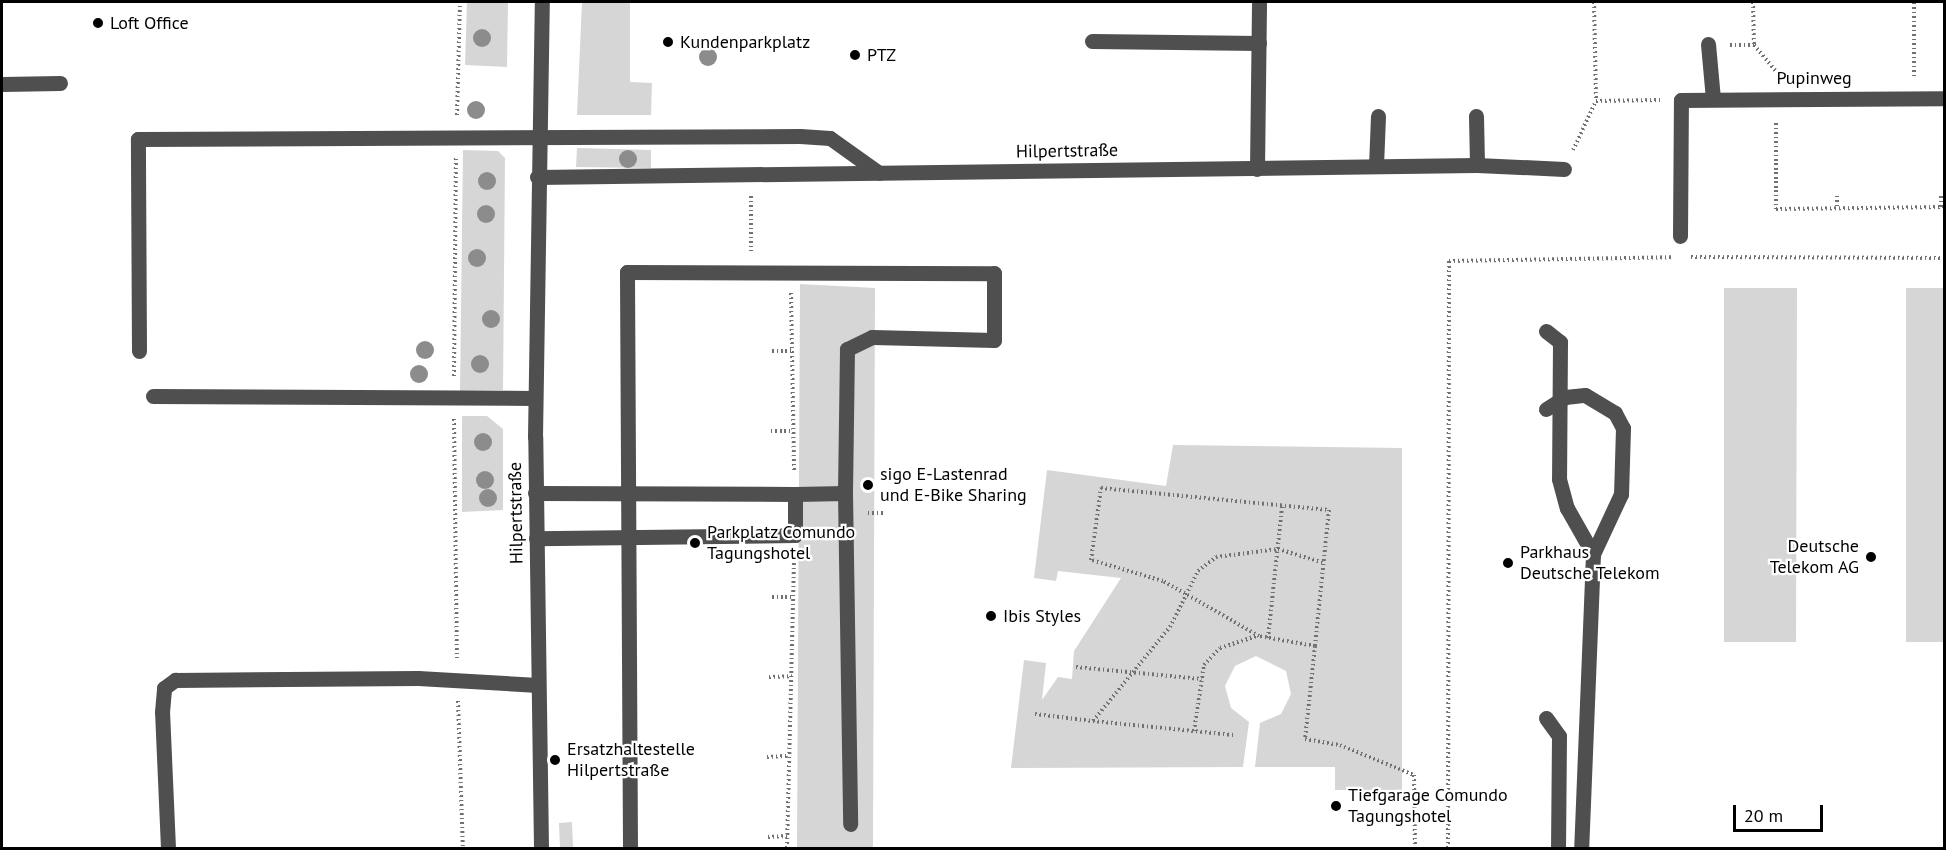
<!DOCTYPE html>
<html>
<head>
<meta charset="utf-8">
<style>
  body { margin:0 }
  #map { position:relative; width:1946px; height:850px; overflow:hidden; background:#fff; font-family:"PT Sans",sans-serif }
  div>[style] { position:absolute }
  .green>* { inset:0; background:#d6d6d6 }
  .path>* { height:4px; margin-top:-2px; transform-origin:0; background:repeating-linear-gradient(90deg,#717171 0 1.5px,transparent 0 4.5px) }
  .minor>* { height:15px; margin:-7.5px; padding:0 7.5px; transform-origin:7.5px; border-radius:7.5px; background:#4f4f4f }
  .trees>* { width:18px; height:18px; margin:-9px; border-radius:50%; background:#8c8c8c }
  .dots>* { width:16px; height:16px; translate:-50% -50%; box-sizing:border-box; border:3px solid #fff; border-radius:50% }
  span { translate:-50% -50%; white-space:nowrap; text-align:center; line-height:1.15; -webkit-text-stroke:4.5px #fff; paint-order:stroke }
  .poi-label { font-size:18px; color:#000 }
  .left { translate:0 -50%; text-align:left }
  .right { translate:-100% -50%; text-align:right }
  .street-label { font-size:18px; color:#000 }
  .frame { position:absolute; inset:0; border:3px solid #000; pointer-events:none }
  .scale { position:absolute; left:1733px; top:805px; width:90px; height:27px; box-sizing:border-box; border:3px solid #000; border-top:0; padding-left:8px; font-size:18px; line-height:21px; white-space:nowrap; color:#000; -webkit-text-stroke:4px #fff; paint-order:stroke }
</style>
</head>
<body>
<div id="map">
  <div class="green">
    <div style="clip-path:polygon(467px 2px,508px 2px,507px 67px,465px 65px)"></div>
    <div style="clip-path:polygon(582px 2px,630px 2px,630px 82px,652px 83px,651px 115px,577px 115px)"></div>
    <div style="clip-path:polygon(577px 148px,651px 150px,651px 168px,576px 167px)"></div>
    <div style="clip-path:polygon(463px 150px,498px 151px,505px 158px,503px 390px,460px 391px)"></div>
    <div style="clip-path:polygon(800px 284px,875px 288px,873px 848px,797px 848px)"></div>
    <div style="clip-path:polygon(1724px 288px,1797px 288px,1796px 642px,1724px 642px)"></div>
    <div style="clip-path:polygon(1906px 288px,1944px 288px,1944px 642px,1906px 642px)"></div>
    <div style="clip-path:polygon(462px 416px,487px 416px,503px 429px,503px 510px,462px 512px)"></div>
    <div style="clip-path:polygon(1173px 445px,1402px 448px,1402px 790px,1335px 790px,1335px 767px,1255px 767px,1260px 723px,1281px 714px,1291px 694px,1286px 671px,1256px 656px,1235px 666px,1225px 686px,1231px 708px,1249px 722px,1243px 767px,1011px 768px,1024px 660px,1046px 663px,1042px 700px,1058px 677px,1072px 679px,1074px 651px,1121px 578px,1058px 571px,1056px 581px,1034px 578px,1047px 470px,1166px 486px)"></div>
    <div style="clip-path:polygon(572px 822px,573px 848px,560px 848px,559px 823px)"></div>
  </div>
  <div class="path">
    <div style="left:1594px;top:2px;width:99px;rotate:88.8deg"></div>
    <div style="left:1753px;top:2px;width:43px;rotate:88.7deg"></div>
    <div style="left:1730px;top:45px;width:24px"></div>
    <div style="left:1754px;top:45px;width:40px;rotate:50deg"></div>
    <div style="left:1914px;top:76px;width:74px;rotate:-90deg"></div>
    <div style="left:457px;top:115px;width:113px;rotate:-88.5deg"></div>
    <div style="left:1776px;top:123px;width:86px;rotate:90deg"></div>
    <div style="left:1776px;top:209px;width:168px;rotate:-0.7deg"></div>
    <div style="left:1573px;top:150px;width:54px;rotate:-64.9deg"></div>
    <div style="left:1596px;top:101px;width:64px;rotate:-0.9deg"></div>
    <div style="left:751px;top:196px;width:55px;rotate:90deg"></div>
    <div style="left:1941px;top:196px;width:11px;rotate:90deg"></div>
    <div style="left:1837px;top:206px;width:10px;rotate:-90deg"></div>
    <div style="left:1691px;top:257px;width:253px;rotate:0.2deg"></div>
    <div style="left:791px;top:293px;width:179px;rotate:89deg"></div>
    <div style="left:772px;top:351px;width:20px"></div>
    <div style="left:454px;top:376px;width:218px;rotate:-89.5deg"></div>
    <div style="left:454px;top:419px;width:239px;rotate:89.3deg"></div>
    <div style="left:771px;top:431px;width:22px"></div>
    <div style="left:1101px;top:488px;width:229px;rotate:5.5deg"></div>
    <div style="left:1329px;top:510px;width:137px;rotate:95.9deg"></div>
    <div style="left:1315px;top:646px;width:57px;rotate:-169.9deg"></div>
    <div style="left:1259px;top:636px;width:111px;rotate:-150.2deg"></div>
    <div style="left:1163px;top:581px;width:75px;rotate:-163.7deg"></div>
    <div style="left:1091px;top:560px;width:73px;rotate:-82.1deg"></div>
    <div style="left:868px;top:513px;width:17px"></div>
    <div style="left:772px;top:597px;width:21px"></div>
    <div style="left:1268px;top:638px;width:133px;rotate:-83.9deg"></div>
    <div style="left:1315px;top:646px;width:94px;rotate:96.1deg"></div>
    <div style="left:1305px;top:739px;width:36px;rotate:10deg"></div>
    <div style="left:1340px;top:745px;width:80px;rotate:22.1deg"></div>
    <div style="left:1414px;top:775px;width:73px;rotate:89.2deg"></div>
    <div style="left:1076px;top:667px;width:126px;rotate:5.5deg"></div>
    <div style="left:769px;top:677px;width:23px;rotate:-2deg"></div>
    <div style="left:458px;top:701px;width:147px;rotate:88.1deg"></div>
    <div style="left:1035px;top:714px;width:58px;rotate:6.9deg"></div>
    <div style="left:1093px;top:721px;width:122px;rotate:-50.7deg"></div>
    <div style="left:1170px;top:627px;width:63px;rotate:-63.4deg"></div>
    <div style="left:1198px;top:571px;width:23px;rotate:-38deg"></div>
    <div style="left:1216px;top:557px;width:63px;rotate:-7.4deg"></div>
    <div style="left:1278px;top:549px;width:48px;rotate:16.9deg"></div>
    <div style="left:1093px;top:721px;width:141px;rotate:5.7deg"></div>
    <div style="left:1194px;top:731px;width:67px;rotate:-81.4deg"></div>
    <div style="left:1204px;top:665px;width:23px;rotate:-47deg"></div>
    <div style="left:1220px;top:648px;width:38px;rotate:-18deg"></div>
    <div style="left:767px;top:757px;width:22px;rotate:-3deg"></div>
    <div style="left:768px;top:837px;width:19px;rotate:-3deg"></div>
    <div style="left:787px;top:848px;width:291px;rotate:-88.6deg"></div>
    <div style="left:1448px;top:848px;width:587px;rotate:-89.9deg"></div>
    <div style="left:1449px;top:261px;width:222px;rotate:-1deg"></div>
  </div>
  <div class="minor">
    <div style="left:1092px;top:41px;width:167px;rotate:0.7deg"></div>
    <div style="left:1708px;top:44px;width:55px;rotate:84.8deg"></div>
    <div style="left:2px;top:84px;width:58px;rotate:-1deg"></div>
    <div style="left:1476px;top:116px;width:49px;rotate:88.8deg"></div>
    <div style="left:1376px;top:166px;width:50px;rotate:-87.7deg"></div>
    <div style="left:1257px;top:169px;width:167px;rotate:-89.3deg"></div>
    <div style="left:537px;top:177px;width:940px;rotate:-0.73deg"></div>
    <div style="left:1477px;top:165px;width:87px;rotate:2.6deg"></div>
    <div style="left:1680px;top:236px;width:136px;rotate:-89.6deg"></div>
    <div style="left:1681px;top:100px;width:263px;rotate:-0.4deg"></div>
    <div style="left:1546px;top:331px;width:18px;rotate:38deg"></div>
    <div style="left:1560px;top:342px;width:137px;rotate:90.4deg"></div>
    <div style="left:1559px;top:479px;width:30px;rotate:75deg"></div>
    <div style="left:1567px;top:508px;width:53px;rotate:60.5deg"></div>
    <div style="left:139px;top:351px;width:212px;rotate:-90.3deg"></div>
    <div style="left:138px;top:139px;width:662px;rotate:-0.26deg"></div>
    <div style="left:800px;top:136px;width:30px;rotate:4deg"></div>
    <div style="left:830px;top:138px;width:60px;rotate:35.5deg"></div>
    <div style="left:153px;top:396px;width:382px;rotate:0.3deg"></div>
    <div style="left:1546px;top:409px;width:22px;rotate:-32deg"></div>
    <div style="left:1565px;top:397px;width:20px;rotate:-6deg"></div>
    <div style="left:1585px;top:395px;width:35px;rotate:31deg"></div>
    <div style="left:1615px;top:413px;width:17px;rotate:62deg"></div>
    <div style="left:1623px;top:428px;width:66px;rotate:91.7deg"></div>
    <div style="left:1621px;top:494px;width:66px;rotate:115deg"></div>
    <div style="left:1593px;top:554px;width:294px;rotate:92.3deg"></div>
    <div style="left:535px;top:493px;width:260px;rotate:0.2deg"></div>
    <div style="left:795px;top:494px;width:41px;rotate:90deg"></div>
    <div style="left:795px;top:535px;width:259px;rotate:179.3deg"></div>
    <div style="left:845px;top:493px;width:331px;rotate:89.1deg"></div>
    <div style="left:1546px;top:718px;width:22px;rotate:54deg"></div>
    <div style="left:1559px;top:736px;width:112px;rotate:90.5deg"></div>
    <div style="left:168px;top:848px;width:136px;rotate:-92.5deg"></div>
    <div style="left:162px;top:712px;width:24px;rotate:-85deg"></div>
    <div style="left:164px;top:688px;width:14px;rotate:-36deg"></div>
    <div style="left:175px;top:680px;width:243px;rotate:-0.5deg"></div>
    <div style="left:418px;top:678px;width:120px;rotate:3.3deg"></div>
    <div style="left:541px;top:848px;width:411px;rotate:-90.8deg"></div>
    <div style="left:535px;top:437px;width:435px;rotate:-89.1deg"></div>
    <div style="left:630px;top:848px;width:576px;rotate:-90.3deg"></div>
    <div style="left:627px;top:272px;width:367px;rotate:0.2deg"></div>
    <div style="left:994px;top:273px;width:67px;rotate:90deg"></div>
    <div style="left:994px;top:340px;width:122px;rotate:-178.6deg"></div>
    <div style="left:872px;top:337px;width:28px;rotate:154deg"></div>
    <div style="left:847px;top:349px;width:144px;rotate:90.8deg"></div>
    <div style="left:845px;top:493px;width:50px;rotate:178.9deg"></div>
  </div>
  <div class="trees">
    <div style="left:482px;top:38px"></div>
    <div style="left:708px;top:57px"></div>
    <div style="left:476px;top:110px"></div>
    <div style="left:628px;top:159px"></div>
    <div style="left:487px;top:181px"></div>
    <div style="left:486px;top:214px"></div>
    <div style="left:477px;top:258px"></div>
    <div style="left:491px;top:319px"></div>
    <div style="left:425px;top:350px"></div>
    <div style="left:480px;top:364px"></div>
    <div style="left:419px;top:374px"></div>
    <div style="left:483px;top:442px"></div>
    <div style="left:485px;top:480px"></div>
    <div style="left:488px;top:498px"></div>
  </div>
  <div class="dots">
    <div style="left:98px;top:23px;background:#000"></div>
    <div style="left:668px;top:42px;background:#000"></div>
    <div style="left:855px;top:55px;background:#000"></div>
    <div style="left:868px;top:485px;background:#000"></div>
    <div style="left:695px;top:543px;background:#000"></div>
    <div style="left:1871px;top:557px;background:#000"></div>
    <div style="left:1508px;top:563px;background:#000"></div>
    <div style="left:991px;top:616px;background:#000"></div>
    <div style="left:555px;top:760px;background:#000"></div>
    <div style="left:1336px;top:806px;background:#000"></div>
  </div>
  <div class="poi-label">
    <span class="left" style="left:110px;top:23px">Loft Office</span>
    <span class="left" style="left:680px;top:42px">Kundenparkplatz</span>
    <span class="left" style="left:867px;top:55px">PTZ</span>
    <span class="left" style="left:880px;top:485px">sigo E-Lastenrad<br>und E-Bike Sharing</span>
    <span class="left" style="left:707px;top:543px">Parkplatz Comundo<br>Tagungshotel</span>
    <span class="right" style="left:1859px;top:557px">Deutsche<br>Telekom AG</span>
    <span class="left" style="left:1520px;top:563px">Parkhaus<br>Deutsche Telekom</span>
    <span class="left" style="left:1003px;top:616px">Ibis Styles</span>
    <span class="left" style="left:567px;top:760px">Ersatzhaltestelle<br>Hilpertstraße</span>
    <span class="left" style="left:1348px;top:806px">Tiefgarage Comundo<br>Tagungshotel</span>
  </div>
  <div class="street-label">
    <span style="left:1814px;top:78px">Pupinweg</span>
    <span style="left:1067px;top:151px;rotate:-1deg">Hilpertstraße</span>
    <span style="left:516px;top:513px;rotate:-91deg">Hilpertstraße</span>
  </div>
  <div class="frame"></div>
  <div class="scale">20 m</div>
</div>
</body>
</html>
